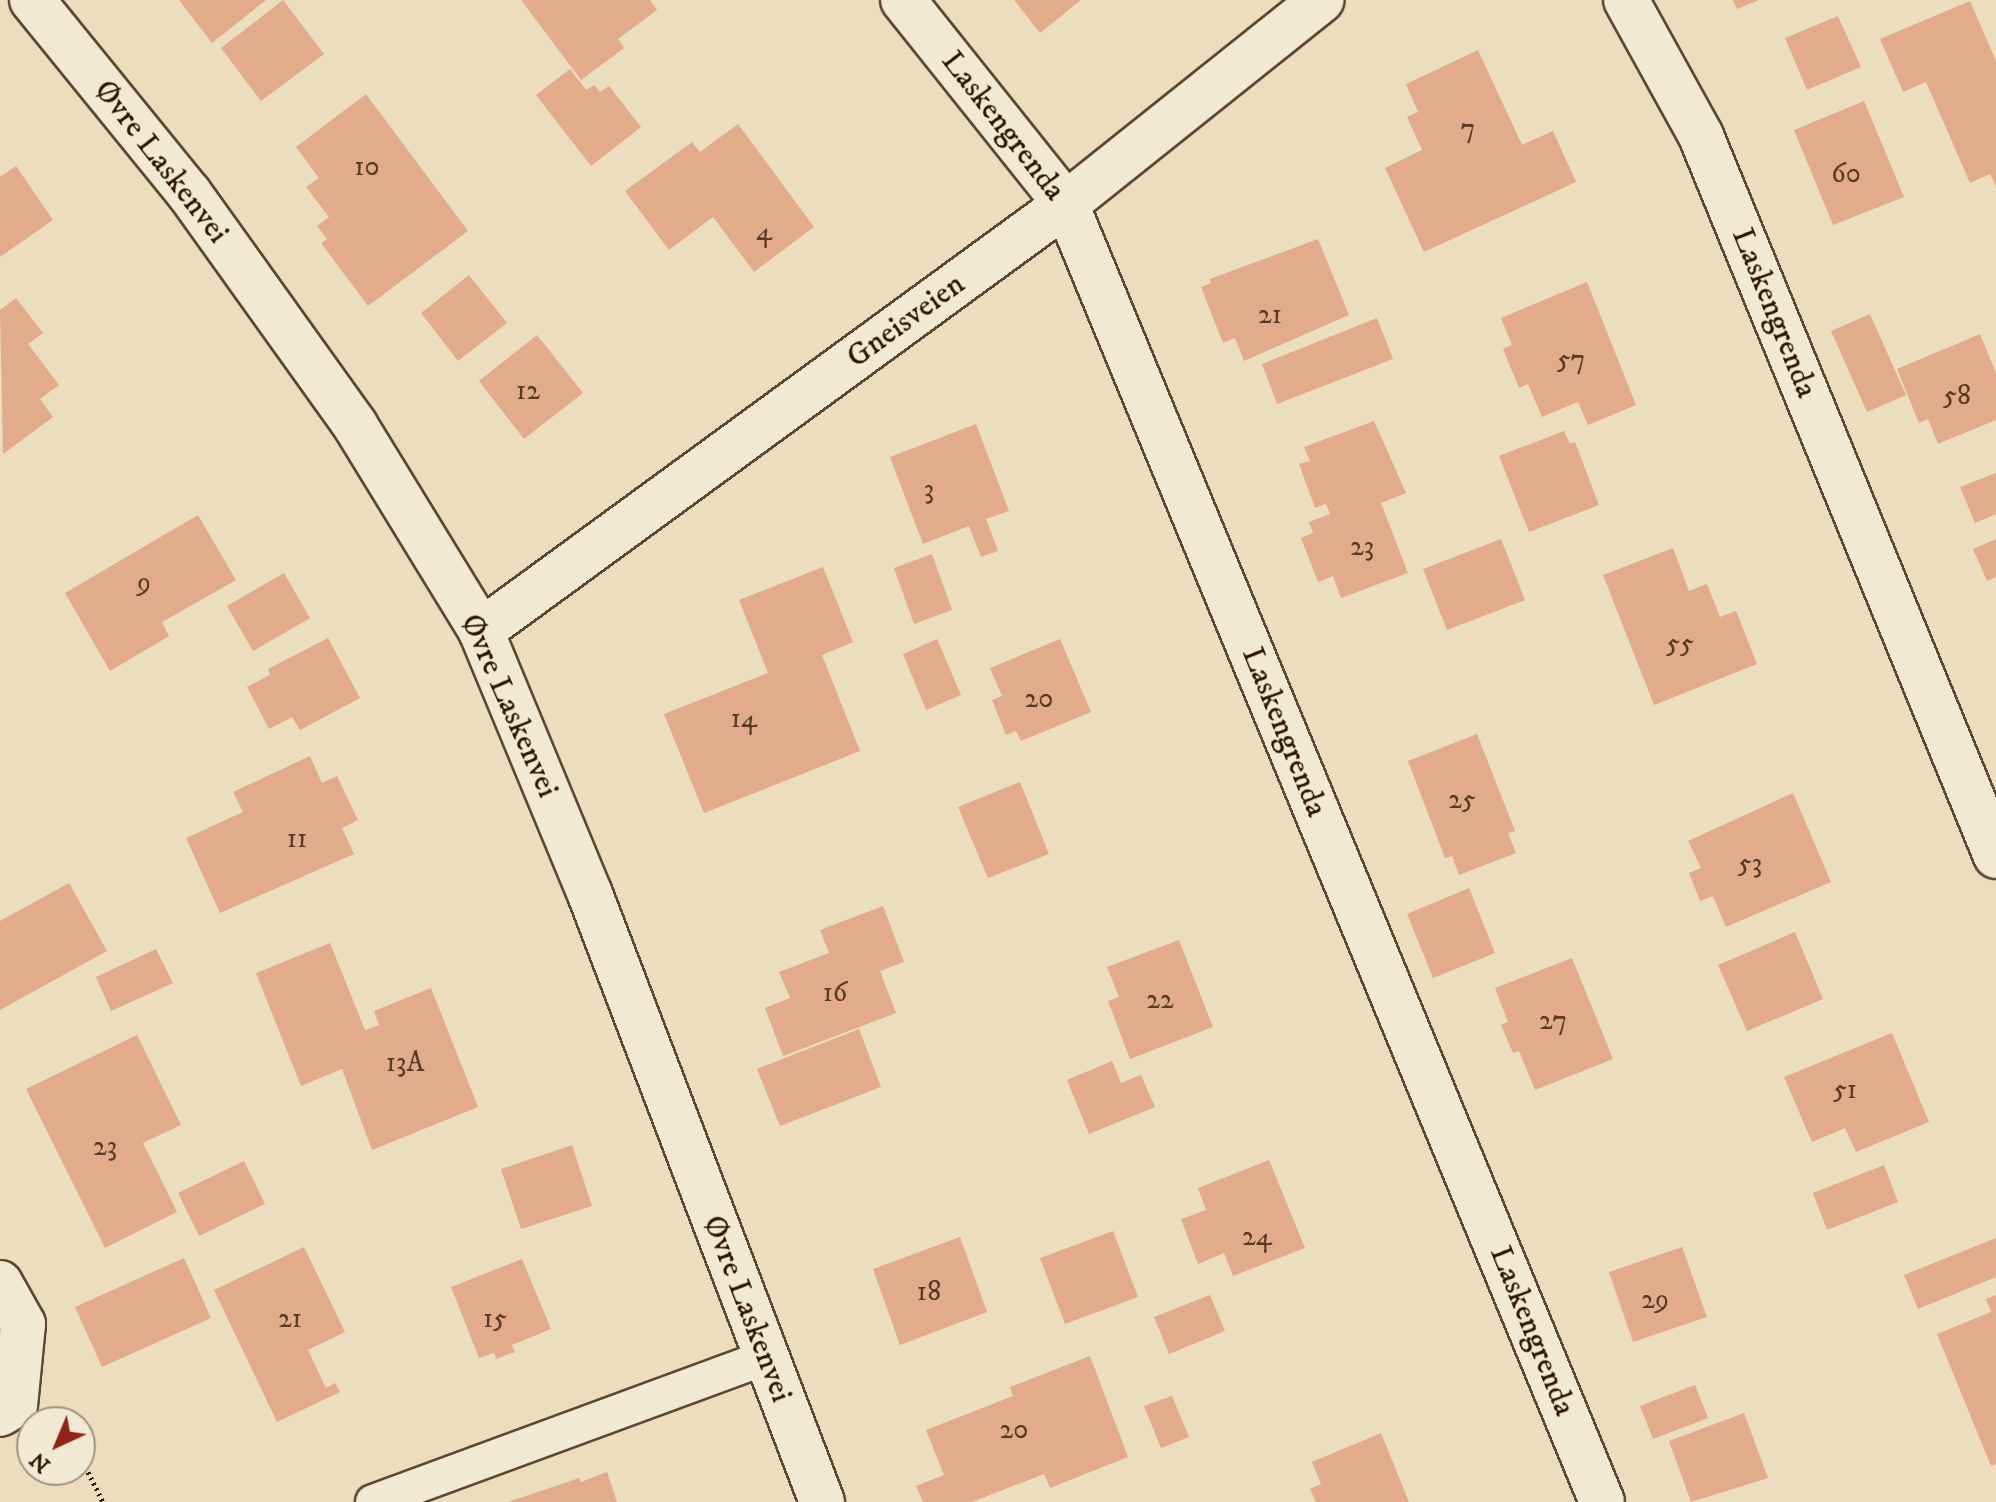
<!DOCTYPE html>
<html>
<head>
<meta charset="utf-8">
<style>
  body { margin:0 }
  #map { position:relative; width:1996px; height:1502px; overflow:hidden; background:#ebddbd; font-family:"IM FELL DW Pica",serif }
  div>[style] { position:absolute }
  .building>* { inset:0; background:#e2ab8c }
  .path>* { height:5px; margin-top:-2.5px; transform-origin:0; background:repeating-linear-gradient(90deg,#2c1503 0 2px,transparent 0 6px) }
  .roads { filter:drop-shadow(2px 0 #5c4732) drop-shadow(-2px 0 #5c4732) drop-shadow(0 2px #5c4732) drop-shadow(0 -2px #5c4732) }
  .service>* { height:34px; margin:-17px; padding:0 17px; transform-origin:17px; border-radius:17px; background:#f2e9d4 }
  .minor>* { height:44px; margin:-22px; padding:0 22px; transform-origin:22px; border-radius:22px; background:#f2e9d4 }
  .tertiary>* { height:44px; margin:-22px; padding:0 22px; transform-origin:22px; border-radius:22px; background:#f2e9d4 }
  span { translate:-50% -50%; white-space:nowrap; text-align:center; line-height:1.15; -webkit-text-stroke:7px #f2e9d4; paint-order:stroke }
  .number-label { font-size:28px; color:#5a3a25 }
  .number-label span { -webkit-text-stroke-width:0 }
  .street-label { font-size:32px; color:#2c1503 }
  .north { position:absolute; left:16px; top:1406px; width:80px; height:80px; box-sizing:border-box; background:#f2e9d4; border:2px solid #a39480; border-radius:50%; rotate:224deg; font-size:22px; font-weight:700; line-height:32px; text-align:center; color:#2c1503 }
  .north::after { content:''; display:block; margin:auto; width:28px; height:36px; background:#8f2418; clip-path:polygon(50% 0,100% 100%,50% 72%,0 100%) }
</style>
</head>
<body>
<div id="map">
  <div class="building">
    <div style="clip-path:polygon(179px 0,266px 0,212px 43px)"></div>
    <div style="clip-path:polygon(283px 0,324px 54px,261px 101px,221px 48px)"></div>
    <div style="clip-path:polygon(521px 0,650px 0,657px 10px,618px 39px,624px 48px,581px 80px)"></div>
    <div style="clip-path:polygon(1014px 0,1081px 0,1040px 33px)"></div>
    <div style="clip-path:polygon(1733px 0,1759px 0,1737px 9px)"></div>
    <div style="clip-path:polygon(1970px 1px,1996px 61px,1996px 186px,1990px 174px,1970px 183px,1926px 82px,1903px 92px,1880px 39px)"></div>
    <div style="clip-path:polygon(1838px 16px,1861px 67px,1807px 90px,1785px 38px)"></div>
    <div style="clip-path:polygon(1478px 50px,1522px 145px,1553px 131px,1576px 182px,1424px 252px,1385px 168px,1422px 150px,1407px 117px,1418px 112px,1406px 84px)"></div>
    <div style="clip-path:polygon(570px 69px,586px 90px,594px 85px,600px 92px,609px 86px,641px 127px,591px 166px,536px 95px)"></div>
    <div style="clip-path:polygon(366px 94px,468px 231px,368px 306px,321px 243px,327px 239px,317px 226px,329px 217px,306px 187px,319px 178px,296px 147px)"></div>
    <div style="clip-path:polygon(1864px 101px,1904px 197px,1833px 225px,1794px 130px)"></div>
    <div style="clip-path:polygon(738px 124px,814px 227px,754px 272px,713px 217px,669px 250px,625px 191px,692px 142px,700px 152px)"></div>
    <div style="clip-path:polygon(16px 166px,53px 220px,0 257px,0 177px)"></div>
    <div style="clip-path:polygon(1318px 239px,1349px 315px,1244px 361px,1235px 338px,1223px 343px,1201px 287px,1211px 283px,1210px 279px)"></div>
    <div style="clip-path:polygon(469px 275px,507px 323px,458px 361px,421px 313px)"></div>
    <div style="clip-path:polygon(1587px 282px,1636px 405px,1588px 425px,1578px 402px,1542px 417px,1528px 384px,1519px 388px,1503px 349px,1512px 345px,1501px 318px)"></div>
    <div style="clip-path:polygon(16px 298px,43px 333px,28px 344px,59px 385px,40px 399px,53px 417px,3px 454px,0 310px)"></div>
    <div style="clip-path:polygon(1870px 314px,1906px 395px,1867px 412px,1831px 331px)"></div>
    <div style="clip-path:polygon(1377px 318px,1393px 359px,1277px 404px,1262px 364px)"></div>
    <div style="clip-path:polygon(1980px 334px,1996px 373px,1996px 420px,1938px 444px,1928px 419px,1919px 423px,1897px 369px)"></div>
    <div style="clip-path:polygon(537px 335px,583px 393px,524px 439px,479px 381px)"></div>
    <div style="clip-path:polygon(1374px 421px,1406px 493px,1381px 503px,1408px 573px,1341px 598px,1333px 576px,1318px 582px,1301px 538px,1313px 533px,1309px 522px,1330px 514px,1326px 504px,1315px 508px,1299px 464px,1310px 461px,1304px 447px)"></div>
    <div style="clip-path:polygon(976px 424px,1009px 511px,986px 519px,998px 551px,981px 557px,969px 526px,923px 544px,890px 457px)"></div>
    <div style="clip-path:polygon(1564px 431px,1570px 444px,1575px 442px,1599px 505px,1529px 532px,1499px 456px)"></div>
    <div style="clip-path:polygon(1996px 473px,1996px 514px,1975px 523px,1960px 487px)"></div>
    <div style="clip-path:polygon(198px 515px,236px 580px,162px 622px,169px 636px,110px 671px,65px 593px)"></div>
    <div style="clip-path:polygon(1501px 539px,1525px 600px,1447px 630px,1423px 569px)"></div>
    <div style="clip-path:polygon(1996px 539px,1996px 577px,1987px 581px,1973px 549px)"></div>
    <div style="clip-path:polygon(1673px 548px,1689px 591px,1707px 584px,1720px 617px,1736px 611px,1757px 664px,1654px 705px,1603px 575px)"></div>
    <div style="clip-path:polygon(932px 554px,952px 610px,914px 624px,894px 568px)"></div>
    <div style="clip-path:polygon(823px 567px,853px 642px,822px 655px,860px 751px,704px 813px,664px 714px,768px 673px,739px 600px)"></div>
    <div style="clip-path:polygon(284px 573px,310px 618px,253px 651px,227px 606px)"></div>
    <div style="clip-path:polygon(328px 638px,360px 698px,300px 730px,292px 717px,269px 729px,247px 687px,270px 675px,268px 669px)"></div>
    <div style="clip-path:polygon(937px 639px,961px 695px,926px 710px,903px 654px)"></div>
    <div style="clip-path:polygon(1060px 639px,1091px 712px,1021px 741px,1016px 731px,1006px 735px,992px 700px,1002px 696px,990px 668px)"></div>
    <div style="clip-path:polygon(1477px 734px,1515px 831px,1508px 833px,1516px 853px,1459px 875px,1452px 856px,1445px 858px,1408px 761px)"></div>
    <div style="clip-path:polygon(310px 756px,322px 783px,337px 776px,358px 820px,342px 828px,354px 854px,220px 913px,186px 838px,243px 812px,233px 792px)"></div>
    <div style="clip-path:polygon(1020px 782px,1049px 854px,988px 878px,958px 807px)"></div>
    <div style="clip-path:polygon(1793px 793px,1831px 882px,1726px 927px,1713px 896px,1700px 901px,1689px 873px,1701px 868px,1688px 841px)"></div>
    <div style="clip-path:polygon(69px 883px,107px 951px,0 1010px,0 921px)"></div>
    <div style="clip-path:polygon(1469px 888px,1495px 953px,1433px 978px,1407px 914px)"></div>
    <div style="clip-path:polygon(883px 906px,904px 962px,880px 971px,896px 1013px,783px 1056px,765px 1008px,790px 998px,779px 972px,829px 953px,820px 930px)"></div>
    <div style="clip-path:polygon(1795px 932px,1823px 999px,1747px 1031px,1718px 965px)"></div>
    <div style="clip-path:polygon(1179px 940px,1213px 1027px,1130px 1059px,1108px 1001px,1119px 997px,1107px 967px)"></div>
    <div style="clip-path:polygon(330px 943px,365px 1030px,379px 1025px,374px 1011px,431px 988px,478px 1107px,372px 1150px,342px 1069px,301px 1086px,256px 973px)"></div>
    <div style="clip-path:polygon(156px 949px,173px 983px,111px 1011px,96px 977px)"></div>
    <div style="clip-path:polygon(1572px 958px,1613px 1059px,1535px 1090px,1519px 1051px,1513px 1053px,1501px 1025px,1508px 1022px,1495px 988px)"></div>
    <div style="clip-path:polygon(859px 1029px,881px 1087px,780px 1126px,757px 1069px)"></div>
    <div style="clip-path:polygon(1892px 1033px,1929px 1122px,1856px 1152px,1845px 1128px,1812px 1142px,1784px 1077px)"></div>
    <div style="clip-path:polygon(137px 1035px,181px 1125px,143px 1143px,177px 1212px,105px 1248px,26px 1089px)"></div>
    <div style="clip-path:polygon(1112px 1061px,1121px 1083px,1141px 1075px,1155px 1107px,1089px 1134px,1067px 1080px)"></div>
    <div style="clip-path:polygon(572px 1145px,592px 1206px,521px 1229px,501px 1169px)"></div>
    <div style="clip-path:polygon(1269px 1160px,1305px 1248px,1233px 1276px,1224px 1253px,1198px 1264px,1181px 1219px,1206px 1210px,1198px 1188px)"></div>
    <div style="clip-path:polygon(244px 1161px,265px 1204px,199px 1236px,178px 1193px)"></div>
    <div style="clip-path:polygon(1884px 1165px,1898px 1202px,1827px 1230px,1813px 1193px)"></div>
    <div style="clip-path:polygon(1113px 1231px,1138px 1297px,1065px 1324px,1040px 1258px)"></div>
    <div style="clip-path:polygon(960px 1237px,987px 1312px,900px 1345px,873px 1269px)"></div>
    <div style="clip-path:polygon(1996px 1238px,1996px 1277px,1918px 1309px,1904px 1275px)"></div>
    <div style="clip-path:polygon(304px 1247px,345px 1332px,308px 1350px,326px 1388px,335px 1383px,340px 1392px,277px 1422px,214px 1290px)"></div>
    <div style="clip-path:polygon(1682px 1247px,1707px 1317px,1633px 1342px,1609px 1272px)"></div>
    <div style="clip-path:polygon(184px 1258px,211px 1318px,102px 1367px,75px 1307px)"></div>
    <div style="clip-path:polygon(522px 1259px,551px 1329px,512px 1345px,515px 1352px,496px 1359px,494px 1353px,479px 1358px,451px 1287px)"></div>
    <div style="clip-path:polygon(1210px 1295px,1225px 1331px,1169px 1354px,1154px 1317px)"></div>
    <div style="clip-path:polygon(1996px 1295px,1996px 1464px,1991px 1466px,1937px 1334px,1991px 1312px,1986px 1299px)"></div>
    <div style="clip-path:polygon(1090px 1356px,1128px 1457px,1050px 1488px,1044px 1474px,972px 1502px,923px 1502px,916px 1486px,944px 1475px,926px 1430px,1013px 1396px,1010px 1387px)"></div>
    <div style="clip-path:polygon(1695px 1385px,1708px 1418px,1653px 1439px,1640px 1406px)"></div>
    <div style="clip-path:polygon(1172px 1396px,1189px 1437px,1161px 1448px,1144px 1406px)"></div>
    <div style="clip-path:polygon(1744px 1413px,1768px 1478px,1691px 1502px,1669px 1441px)"></div>
    <div style="clip-path:polygon(1381px 1433px,1409px 1502px,1316px 1502px,1310px 1489px,1321px 1484px,1312px 1462px)"></div>
    <div style="clip-path:polygon(607px 1472px,617px 1502px,508px 1502px,579px 1478px,581px 1482px)"></div>
  </div>
  <div class="path">
    <div style="left:80px;top:1456px;width:51px;rotate:63.4deg"></div>
  </div>
  <div class="roads">
    <div class="service">
      <div style="left:373px;top:1502px;width:418px;rotate:-20.2deg"></div>
    </div>
    <div class="minor">
      <div style="left:903px;top:0;width:261px;rotate:51.4deg"></div>
      <div style="left:1066px;top:204px;width:1404px;rotate:67.56deg"></div>
      <div style="left:1626px;top:0;width:155px;rotate:61.1deg"></div>
      <div style="left:1701px;top:136px;width:778px;rotate:67.72deg"></div>
      <div style="left:481px;top:631px;width:724px;rotate:-36.13deg"></div>
      <div style="left:1066px;top:204px;width:327px;rotate:-38.6deg"></div>
      <div style="left:0;top:1283px;width:47px;rotate:60.7deg"></div>
      <div style="left:23px;top:1324px;width:81px;rotate:95.6deg"></div>
      <div style="left:15px;top:1405px;width:17px;rotate:149deg"></div>
    </div>
    <div class="tertiary">
      <div style="left:32px;top:0;width:249px;rotate:50.9deg"></div>
      <div style="left:189px;top:193px;width:285px;rotate:54.4deg"></div>
      <div style="left:355px;top:425px;width:241px;rotate:58.5deg"></div>
      <div style="left:481px;top:631px;width:285px;rotate:67.5deg"></div>
      <div style="left:590px;top:894px;width:651px;rotate:69.11deg"></div>
    </div>
  </div>
  <div class="number-label">
    <span style="left:1468px;top:129px">7</span>
    <span style="left:367px;top:167px">10</span>
    <span style="left:1846px;top:174px">60</span>
    <span style="left:764px;top:232px">4</span>
    <span style="left:1270px;top:315px">21</span>
    <span style="left:1571px;top:360px">57</span>
    <span style="left:528px;top:391px">12</span>
    <span style="left:1957px;top:396px">58</span>
    <span style="left:929px;top:490px">3</span>
    <span style="left:1362px;top:547px">23</span>
    <span style="left:144px;top:583px">9</span>
    <span style="left:1680px;top:644px">55</span>
    <span style="left:1039px;top:699px">20</span>
    <span style="left:744px;top:719px">14</span>
    <span style="left:1462px;top:800px">25</span>
    <span style="left:297px;top:839px">11</span>
    <span style="left:1750px;top:864px">53</span>
    <span style="left:835px;top:993px">16</span>
    <span style="left:1160px;top:1000px">22</span>
    <span style="left:1553px;top:1021px">27</span>
    <span style="left:405px;top:1063px">13A</span>
    <span style="left:1845px;top:1090px">51</span>
    <span style="left:105px;top:1147px">23</span>
    <span style="left:1257px;top:1237px">24</span>
    <span style="left:929px;top:1292px">18</span>
    <span style="left:1655px;top:1300px">29</span>
    <span style="left:290px;top:1319px">21</span>
    <span style="left:495px;top:1319px">15</span>
    <span style="left:1014px;top:1430px">20</span>
  </div>
  <div class="street-label">
    <span style="left:1003px;top:126px;rotate:52deg">Laskengrenda</span>
    <span style="left:161px;top:162px;rotate:52deg">Øvre Laskenvei</span>
    <span style="left:1774px;top:313px;rotate:68deg">Laskengrenda</span>
    <span style="left:906px;top:321px;rotate:-36deg">Gneisveien</span>
    <span style="left:509px;top:706px;rotate:66deg">Øvre Laskenvei</span>
    <span style="left:1284px;top:732px;rotate:68deg">Laskengrenda</span>
    <span style="left:747px;top:1309px;rotate:69deg">Øvre Laskenvei</span>
    <span style="left:1532px;top:1331px;rotate:68deg">Laskengrenda</span>
  </div>
  <div class="north">N</div>
</div>
</body>
</html>
